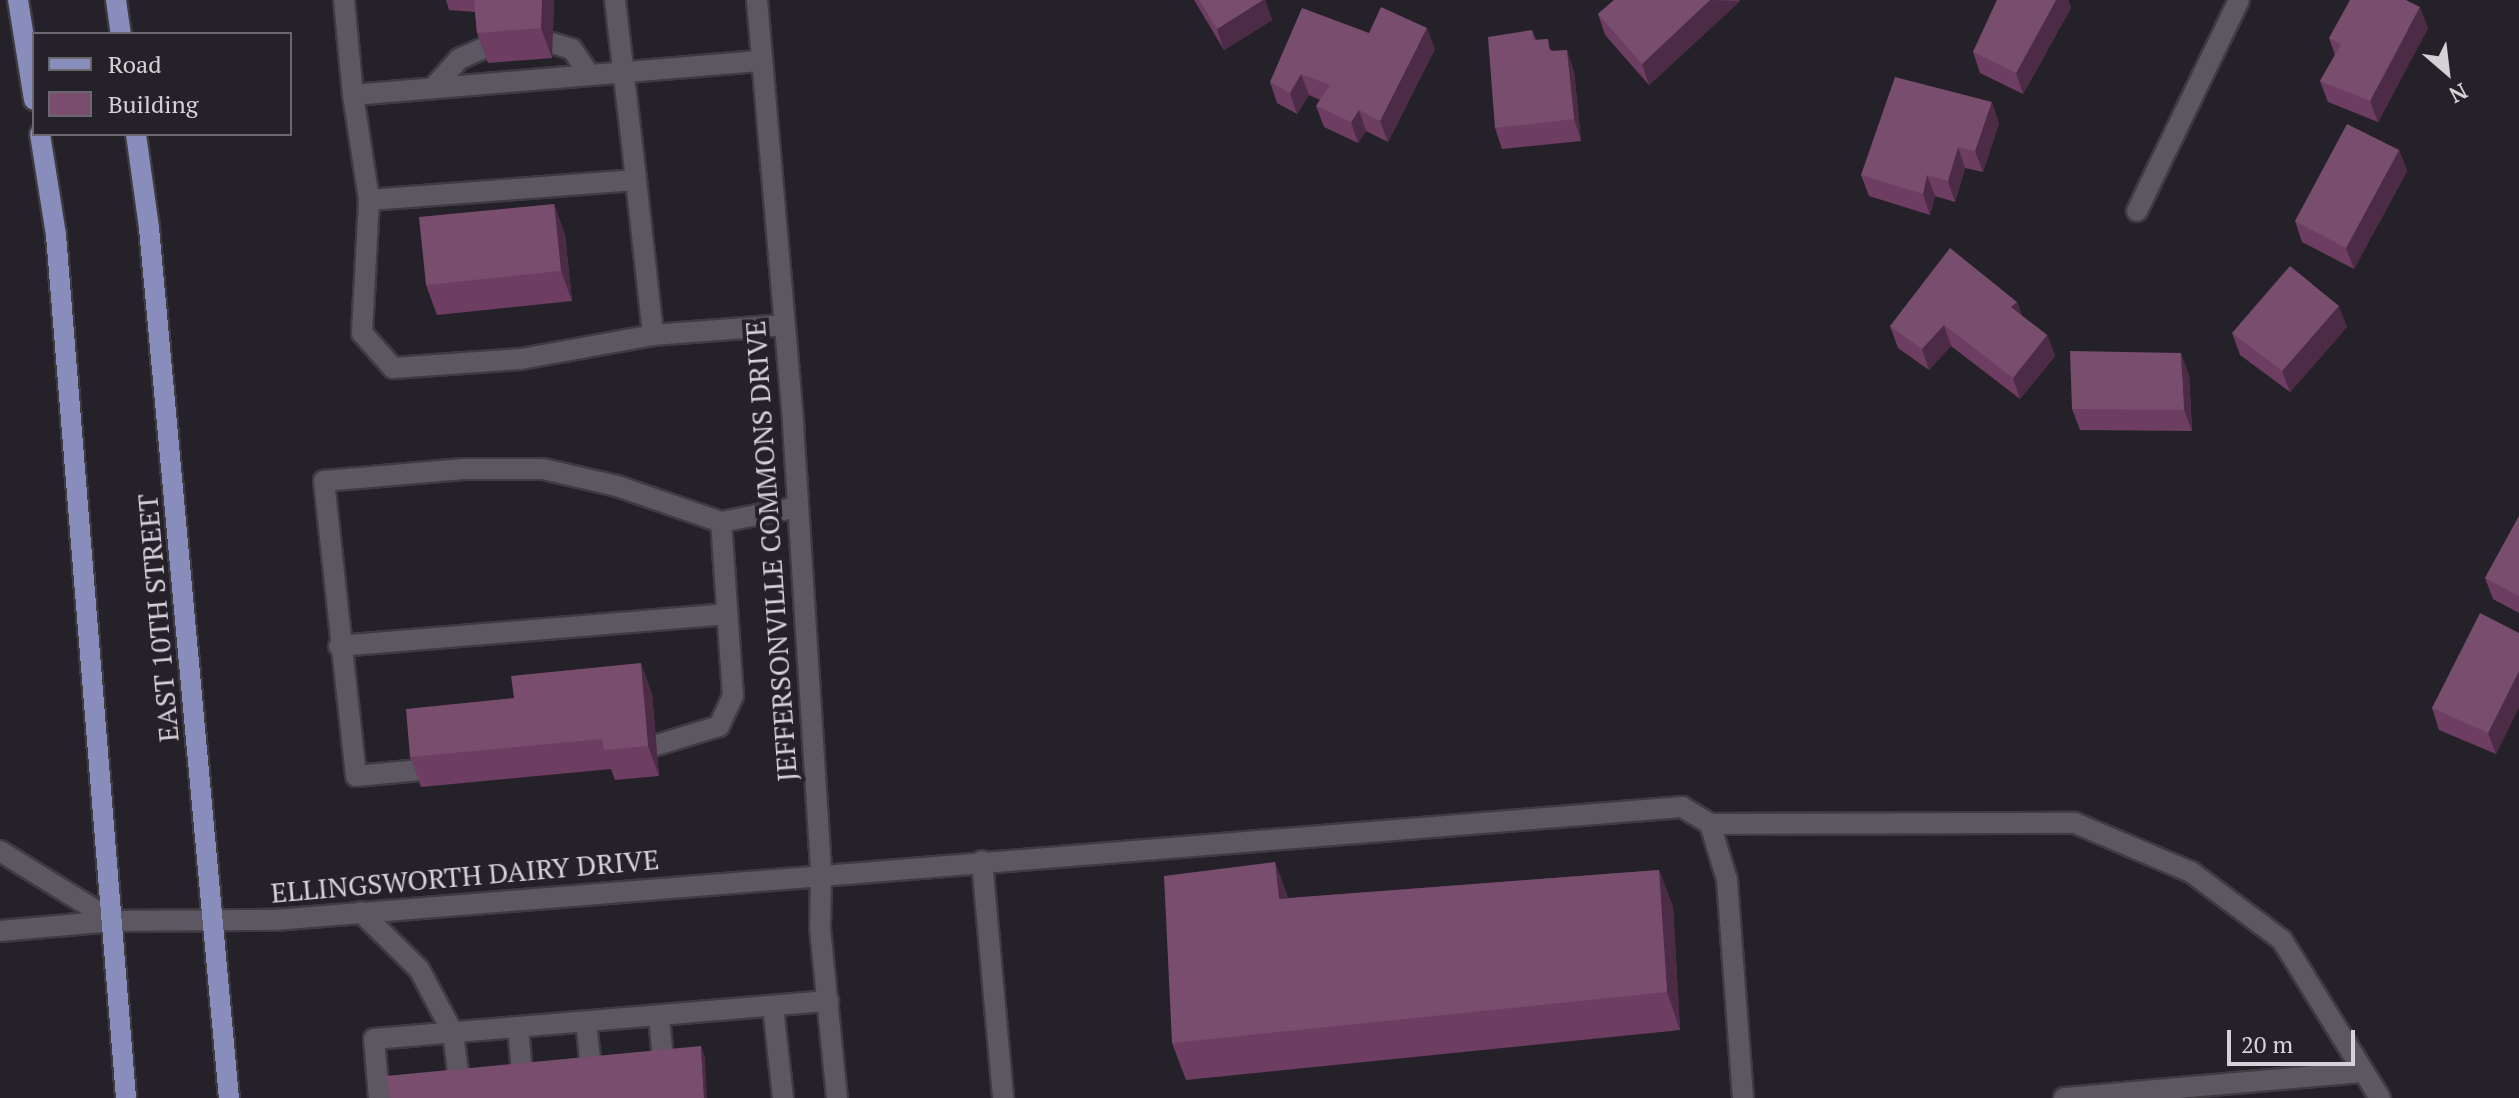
<!DOCTYPE html>
<html>
<head>
<meta charset="utf-8">
<style>
  body { margin:0 }
  #map { position:relative; width:2519px; height:1098px; overflow:hidden; background:#252129; font-family:"PT Serif",serif }
  div>[style] { position:absolute }
  .roads { filter:drop-shadow(2px 0 #3e3b41) drop-shadow(-2px 0 #3e3b41) drop-shadow(0 2px #3e3b41) drop-shadow(0 -2px #3e3b41) }
  .minor>* { height:20px; margin:-10px; padding:0 10px; transform-origin:10px; border-radius:10px; background:#5c5761 }
  .major>* { height:20px; margin:-10px; padding:0 10px; transform-origin:10px; border-radius:10px; background:#888dbb }
  .wall>* { inset:0; background:#6d3d62 }
  .shaded-wall>* { inset:0; background:#4b2b46 }
  .building>* { inset:0; background:#784d6e }
  span { translate:-50% -50%; white-space:nowrap; text-align:center; line-height:1.15; -webkit-text-stroke:8px #252129; paint-order:stroke }
  .street-label { font-size:28px; color:#d4d1d7 }
  .legend { position:absolute; left:32px; top:32px; width:260px; height:104px; box-sizing:border-box; background:#252129; border:2px solid #6b676f; margin:0; padding:10px 14px; list-style:none; font-size:24px; color:#d4d1d7 }
  .legend li { display:flex; align-items:center; gap:16px; height:40px }
  .legend b { width:40px; border:2px solid #6b676f }
  .north { position:absolute; left:2407px; top:32px; width:80px; height:80px; -webkit-text-stroke:6px #252129; paint-order:stroke; rotate:152deg; font-size:22px; font-weight:700; line-height:32px; text-align:center; color:#d4d1d7 }
  .north::after { content:''; display:block; margin:auto; width:28px; height:36px; background:#d4d1d7; clip-path:polygon(50% 0,100% 100%,50% 72%,0 100%) }
  .scale { position:absolute; left:2227px; top:1030px; width:128px; height:36px; box-sizing:border-box; border:4px solid #d4d1d7; border-top:0; padding-left:10px; font-size:24px; line-height:28px; white-space:nowrap; color:#d4d1d7; -webkit-text-stroke:6px #252129; paint-order:stroke }
</style>
</head>
<body>
<div id="map">
  <div class="roads">
    <div class="minor">
      <div style="left:344px;top:0;width:95px;rotate:84.6deg"></div>
      <div style="left:353px;top:95px;width:410px;rotate:-4.8deg"></div>
      <div style="left:615px;top:0;width:181px;rotate:83.3deg"></div>
      <div style="left:636px;top:180px;width:268px;rotate:175.7deg"></div>
      <div style="left:369px;top:200px;width:133px;rotate:93deg"></div>
      <div style="left:362px;top:333px;width:47px;rotate:48.5deg"></div>
      <div style="left:393px;top:368px;width:128px;rotate:-4deg"></div>
      <div style="left:521px;top:359px;width:134px;rotate:-10.3deg"></div>
      <div style="left:653px;top:335px;width:131px;rotate:-4.4deg"></div>
      <div style="left:757px;top:0;width:426px;rotate:85.1deg"></div>
      <div style="left:793px;top:424px;width:450px;rotate:86.4deg"></div>
      <div style="left:821px;top:873px;width:55px;rotate:91deg"></div>
      <div style="left:820px;top:928px;width:171px;rotate:84.3deg"></div>
      <div style="left:552px;top:43px;width:21px;rotate:17deg"></div>
      <div style="left:572px;top:49px;width:29px;rotate:56deg"></div>
      <div style="left:434px;top:87px;width:38px;rotate:-48deg"></div>
      <div style="left:459px;top:59px;width:30px;rotate:-24deg"></div>
      <div style="left:353px;top:95px;width:106px;rotate:81.3deg"></div>
      <div style="left:636px;top:180px;width:156px;rotate:83.7deg"></div>
      <div style="left:2137px;top:211px;width:234px;rotate:-64.2deg"></div>
      <div style="left:339px;top:646px;width:387px;rotate:-4.7deg"></div>
      <div style="left:657px;top:745px;width:65px;rotate:-17deg"></div>
      <div style="left:719px;top:726px;width:33px;rotate:-65deg"></div>
      <div style="left:733px;top:696px;width:174px;rotate:-93.9deg"></div>
      <div style="left:420px;top:770px;width:64px;rotate:174.6deg"></div>
      <div style="left:356px;top:776px;width:297px;rotate:-96.2deg"></div>
      <div style="left:324px;top:481px;width:140px;rotate:-4.9deg"></div>
      <div style="left:463px;top:469px;width:80px"></div>
      <div style="left:543px;top:469px;width:76px;rotate:12.9deg"></div>
      <div style="left:617px;top:486px;width:110px;rotate:19.1deg"></div>
      <div style="left:721px;top:522px;width:78px;rotate:-11deg"></div>
      <div style="left:1710px;top:824px;width:365px;rotate:-0.2deg"></div>
      <div style="left:2075px;top:823px;width:126px;rotate:22.9deg"></div>
      <div style="left:2191px;top:872px;width:114px;rotate:36.8deg"></div>
      <div style="left:2282px;top:940px;width:186px;rotate:58.2deg"></div>
      <div style="left:0;top:851px;width:133px;rotate:31.8deg"></div>
      <div style="left:982px;top:861px;width:238px;rotate:84.9deg"></div>
      <div style="left:361px;top:912px;width:81px;rotate:44.5deg"></div>
      <div style="left:419px;top:969px;width:72px;rotate:62deg"></div>
      <div style="left:453px;top:1033px;width:47px;rotate:82.7deg"></div>
      <div style="left:0;top:931px;width:113px;rotate:-5.1deg"></div>
      <div style="left:113px;top:921px;width:161px;rotate:-0.4deg"></div>
      <div style="left:274px;top:920px;width:1413px;rotate:-4.59deg"></div>
      <div style="left:1682px;top:807px;width:33px;rotate:31deg"></div>
      <div style="left:1710px;top:824px;width:59px;rotate:73.1deg"></div>
      <div style="left:1727px;top:880px;width:219px;rotate:85.8deg"></div>
      <div style="left:773px;top:1006px;width:93px;rotate:83.8deg"></div>
      <div style="left:659px;top:1016px;width:45px;rotate:84.9deg"></div>
      <div style="left:586px;top:1022px;width:46px;rotate:83.8deg"></div>
      <div style="left:518px;top:1027px;width:47px;rotate:85.1deg"></div>
      <div style="left:379px;top:1098px;width:59px;rotate:-94.8deg"></div>
      <div style="left:374px;top:1039px;width:456px;rotate:-4.8deg"></div>
      <div style="left:2064px;top:1098px;width:300px;rotate:-5deg"></div>
    </div>
    <div class="major">
      <div style="left:18px;top:0;width:101px;rotate:80.9deg"></div>
      <div style="left:116px;top:0;width:34px;rotate:82deg"></div>
      <div style="left:40px;top:134px;width:102px;rotate:81deg"></div>
      <div style="left:56px;top:235px;width:866px;rotate:85.36deg"></div>
      <div style="left:136px;top:134px;width:95px;rotate:82.1deg"></div>
      <div style="left:149px;top:228px;width:874px;rotate:84.75deg"></div>
    </div>
  </div>
  <div class="wall">
    <div style="clip-path:polygon(446px 0,554px 0,552px 58px,488px 63px,477px 33px,475px 12px,449px 10px)"></div>
    <div style="clip-path:polygon(1194px 0,1265px 0,1272px 20px,1224px 50px)"></div>
    <div style="clip-path:polygon(1614px 0,1739px 0,1740px 1px,1649px 85px,1605px 35px,1598px 14px)"></div>
    <div style="clip-path:polygon(1997px 0,2068px 0,2071px 8px,2023px 94px,1980px 73px,1973px 52px)"></div>
    <div style="clip-path:polygon(2428px 28px,2378px 122px,2328px 102px,2320px 81px,2335px 55px,2329px 38px)"></div>
    <div style="clip-path:polygon(1532px 30px,1536px 40px,1553px 51px,1574px 71px,1581px 141px,1502px 149px,1495px 128px)"></div>
    <div style="clip-path:polygon(1369px 33px,1435px 49px,1388px 142px,1366px 131px,1358px 143px,1324px 127px,1316px 106px,1320px 100px,1309px 95px,1297px 114px,1277px 103px,1270px 82px)"></div>
    <div style="clip-path:polygon(1999px 123px,1983px 172px,1965px 168px,1955px 202px,1935px 196px,1930px 215px,1869px 196px,1861px 175px)"></div>
    <div style="clip-path:polygon(2399px 150px,2407px 171px,2354px 269px,2302px 242px,2295px 221px)"></div>
    <div style="clip-path:polygon(554px 204px,565px 235px,572px 301px,437px 315px,426px 285px)"></div>
    <div style="clip-path:polygon(2017px 302px,2022px 316px,2047px 335px,2055px 356px,2020px 399px,1951px 346px,1929px 370px,1898px 348px,1890px 326px)"></div>
    <div style="clip-path:polygon(2347px 327px,2290px 392px,2240px 355px,2232px 333px)"></div>
    <div style="clip-path:polygon(2189px 374px,2192px 431px,2080px 430px,2072px 409px)"></div>
    <div style="clip-path:polygon(2519px 516px,2519px 613px,2493px 599px,2485px 578px)"></div>
    <div style="clip-path:polygon(2519px 633px,2519px 707px,2496px 754px,2439px 730px,2432px 708px)"></div>
    <div style="clip-path:polygon(652px 693px,659px 776px,615px 780px,611px 769px,421px 787px,410px 757px)"></div>
    <div style="clip-path:polygon(1275px 862px,1288px 898px,1659px 870px,1673px 907px,1680px 1030px,1186px 1080px,1172px 1043px)"></div>
  </div>
  <div class="shaded-wall">
    <div style="clip-path:polygon(542px 0,554px 0,552px 58px,541px 28px)"></div>
    <div style="clip-path:polygon(1263px 0,1265px 0,1272px 20px,1224px 50px,1217px 29px)"></div>
    <div style="clip-path:polygon(1710px 0,1740px 1px,1649px 85px,1642px 64px)"></div>
    <div style="clip-path:polygon(2056px 0,2068px 0,2071px 8px,2023px 94px,2016px 73px)"></div>
    <div style="clip-path:polygon(2420px 7px,2428px 28px,2378px 122px,2370px 101px)"></div>
    <div style="clip-path:polygon(1427px 28px,1435px 49px,1388px 142px,1380px 121px)"></div>
    <div style="clip-path:polygon(1567px 50px,1574px 71px,1581px 141px,1574px 119px)"></div>
    <div style="clip-path:polygon(1301px 74px,1309px 95px,1297px 114px,1290px 93px)"></div>
    <div style="clip-path:polygon(1992px 102px,1999px 123px,1983px 172px,1975px 151px)"></div>
    <div style="clip-path:polygon(1359px 110px,1366px 131px,1358px 143px,1351px 122px)"></div>
    <div style="clip-path:polygon(1958px 147px,1965px 168px,1955px 202px,1948px 181px)"></div>
    <div style="clip-path:polygon(2399px 150px,2407px 171px,2354px 269px,2346px 248px)"></div>
    <div style="clip-path:polygon(1927px 175px,1935px 196px,1930px 215px,1923px 194px)"></div>
    <div style="clip-path:polygon(554px 204px,565px 235px,572px 301px,561px 271px)"></div>
    <div style="clip-path:polygon(2017px 302px,2025px 324px,2011px 307px)"></div>
    <div style="clip-path:polygon(2339px 306px,2347px 327px,2290px 392px,2282px 371px)"></div>
    <div style="clip-path:polygon(1944px 325px,1951px 346px,1929px 370px,1922px 349px)"></div>
    <div style="clip-path:polygon(2047px 335px,2055px 356px,2020px 399px,2013px 378px)"></div>
    <div style="clip-path:polygon(2181px 353px,2189px 374px,2192px 431px,2184px 410px)"></div>
    <div style="clip-path:polygon(641px 663px,652px 693px,659px 776px,648px 746px)"></div>
    <div style="clip-path:polygon(2519px 671px,2519px 707px,2496px 754px,2488px 733px)"></div>
    <div style="clip-path:polygon(1275px 862px,1289px 900px,1279px 899px)"></div>
    <div style="clip-path:polygon(1659px 870px,1673px 907px,1680px 1030px,1667px 992px)"></div>
    <div style="clip-path:polygon(701px 1046px,705px 1057px,707px 1098px,704px 1098px)"></div>
  </div>
  <div class="building">
    <div style="clip-path:polygon(474px 0,542px 0,541px 28px,477px 33px)"></div>
    <div style="clip-path:polygon(1199px 0,1263px 0,1217px 29px)"></div>
    <div style="clip-path:polygon(1614px 0,1710px 0,1642px 64px,1598px 14px)"></div>
    <div style="clip-path:polygon(1997px 0,2056px 0,2016px 73px,1973px 52px)"></div>
    <div style="clip-path:polygon(2350px 0,2406px 0,2420px 7px,2370px 101px,2320px 81px,2341px 44px,2329px 38px)"></div>
    <div style="clip-path:polygon(1381px 7px,1427px 28px,1380px 121px,1359px 110px,1351px 122px,1316px 106px,1330px 85px,1301px 74px,1290px 93px,1270px 82px,1302px 8px,1369px 33px)"></div>
    <div style="clip-path:polygon(1532px 30px,1533px 40px,1548px 39px,1550px 51px,1567px 50px,1574px 119px,1495px 128px,1488px 37px)"></div>
    <div style="clip-path:polygon(1895px 77px,1992px 102px,1975px 151px,1958px 147px,1948px 181px,1927px 175px,1923px 194px,1861px 175px)"></div>
    <div style="clip-path:polygon(2347px 124px,2399px 150px,2346px 248px,2295px 221px)"></div>
    <div style="clip-path:polygon(554px 204px,561px 271px,426px 285px,419px 217px)"></div>
    <div style="clip-path:polygon(1950px 248px,2017px 302px,2011px 307px,2047px 335px,2013px 378px,1944px 325px,1922px 349px,1890px 326px)"></div>
    <div style="clip-path:polygon(2290px 266px,2339px 306px,2282px 371px,2232px 333px)"></div>
    <div style="clip-path:polygon(2070px 351px,2181px 353px,2184px 410px,2072px 409px)"></div>
    <div style="clip-path:polygon(2519px 516px,2519px 596px,2485px 578px)"></div>
    <div style="clip-path:polygon(2480px 613px,2519px 633px,2519px 671px,2488px 733px,2432px 708px)"></div>
    <div style="clip-path:polygon(641px 663px,648px 746px,604px 750px,602px 739px,410px 757px,406px 709px,514px 698px,511px 676px)"></div>
    <div style="clip-path:polygon(1275px 862px,1279px 899px,1659px 870px,1667px 992px,1172px 1043px,1164px 876px)"></div>
    <div style="clip-path:polygon(701px 1046px,704px 1098px,389px 1098px,386px 1076px)"></div>
  </div>
  <div class="street-label">
    <span style="left:771px;top:551px;rotate:-94deg">JEFFERSONVILLE COMMONS DRIVE</span>
    <span style="left:158px;top:618px;rotate:-95deg">EAST 10TH STREET</span>
    <span style="left:465px;top:876px;rotate:-5deg">ELLINGSWORTH DAIRY DRIVE</span>
  </div>
  <ul class="legend">
  <li><b style="height:10px;background:#888dbb"></b>Road</li>
  <li><b style="height:22px;background:#784d6e"></b>Building</li>
  </ul>
  <div class="north">N</div>
  <div class="scale">20 m</div>
</div>
</body>
</html>
